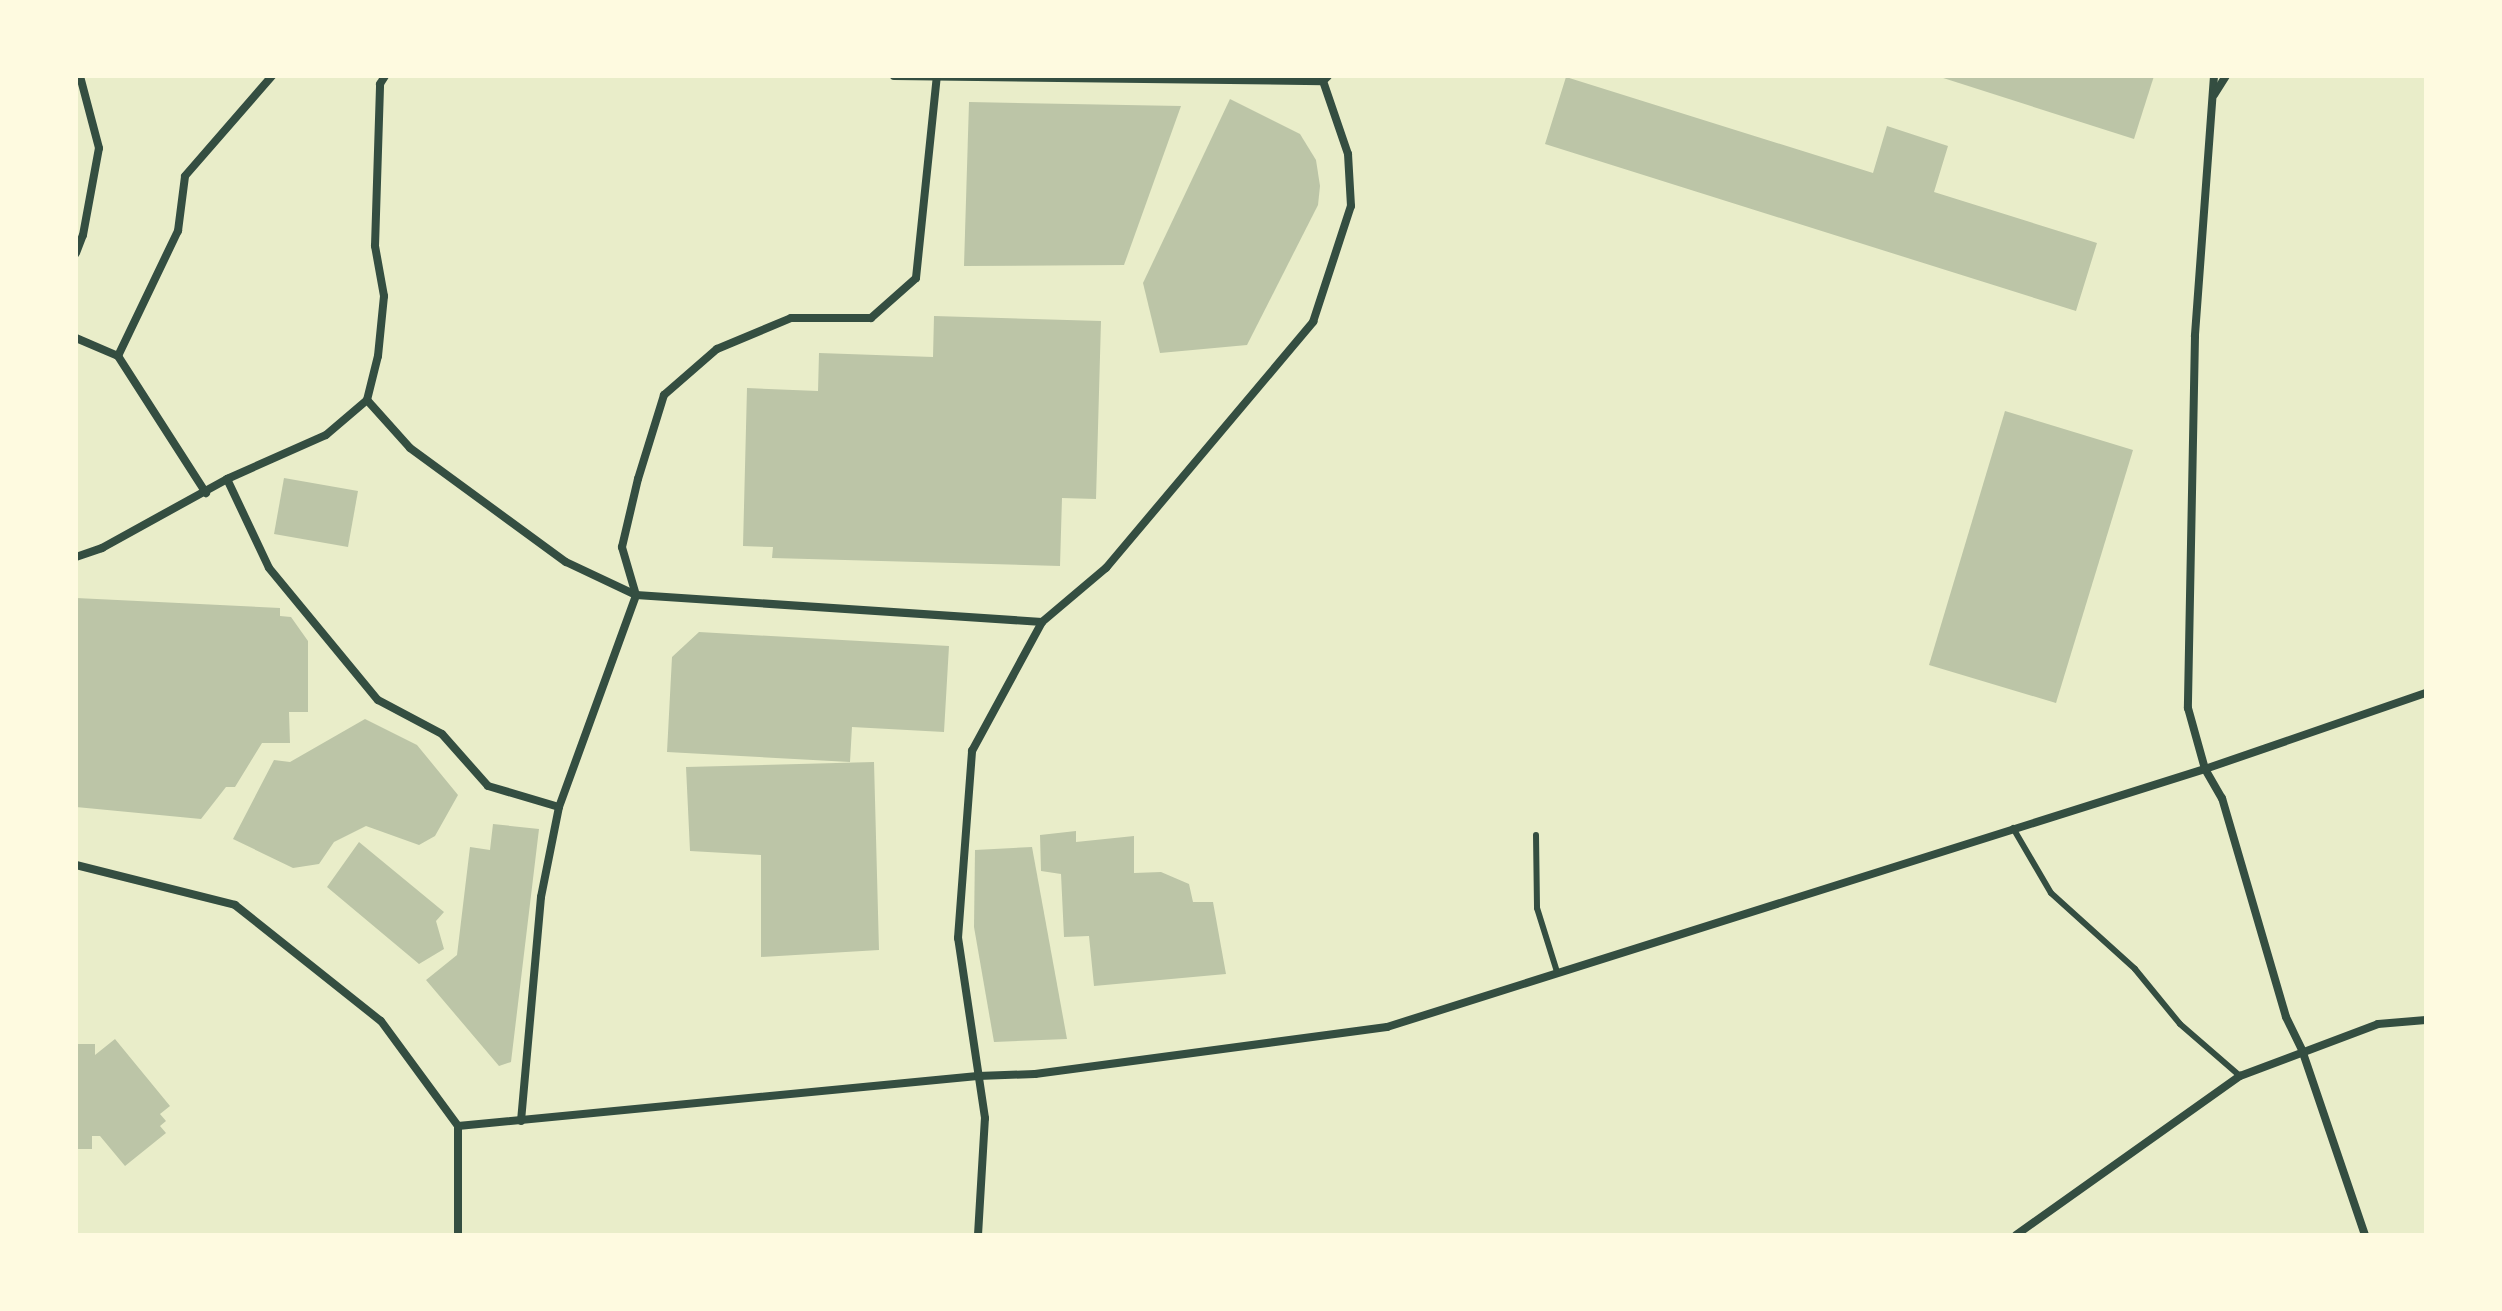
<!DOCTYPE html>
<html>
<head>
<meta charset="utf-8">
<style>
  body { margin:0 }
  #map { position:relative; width:2502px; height:1311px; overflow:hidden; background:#e9edc9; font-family:"Noto Serif",serif }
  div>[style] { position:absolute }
  .building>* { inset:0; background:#bcc5a7 }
  .service>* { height:6px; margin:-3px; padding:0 3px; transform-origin:3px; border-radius:3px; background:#344e41 }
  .minor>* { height:8px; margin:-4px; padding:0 4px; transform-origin:4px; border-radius:4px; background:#344e41 }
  span { translate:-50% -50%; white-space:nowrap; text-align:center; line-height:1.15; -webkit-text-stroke:6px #fefae0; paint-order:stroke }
  .frame { position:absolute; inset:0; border:78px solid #fefae0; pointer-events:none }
</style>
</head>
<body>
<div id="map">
  <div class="building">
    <div style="clip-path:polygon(1937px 76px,2154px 76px,2134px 139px)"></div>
    <div style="clip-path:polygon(1566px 77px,1873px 173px,1887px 126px,1948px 146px,1934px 192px,2097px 243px,2076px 311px,1545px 144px)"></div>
    <div style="clip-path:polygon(1230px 99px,1300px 134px,1316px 160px,1320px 186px,1318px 205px,1247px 345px,1160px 353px,1143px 283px)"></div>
    <div style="clip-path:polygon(969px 102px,1181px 106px,1124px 265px,964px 266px)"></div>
    <div style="clip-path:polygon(934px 316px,1101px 321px,1096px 499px,1062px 498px,1060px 566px,772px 558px,773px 547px,743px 546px,747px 388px,818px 391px,819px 353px,933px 357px)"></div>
    <div style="clip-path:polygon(2005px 411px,2133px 450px,2056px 703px,1929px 665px)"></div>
    <div style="clip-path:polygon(284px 478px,358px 491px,348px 547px,274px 534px)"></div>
    <div style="clip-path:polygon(76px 598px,280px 608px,280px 616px,291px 617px,308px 641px,308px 712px,289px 712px,290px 743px,262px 743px,235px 787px,226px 787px,201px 819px,76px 807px)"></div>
    <div style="clip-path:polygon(699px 632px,949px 646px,944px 732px,852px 727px,850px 762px,667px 752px,672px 657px)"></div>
    <div style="clip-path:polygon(365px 719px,417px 745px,458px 795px,435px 836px,419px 845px,366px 826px,334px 842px,319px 864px,293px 868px,233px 839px,274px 760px,290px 762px)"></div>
    <div style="clip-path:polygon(874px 762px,879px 950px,761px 957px,761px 855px,690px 851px,686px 767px)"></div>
    <div style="clip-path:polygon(493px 824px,539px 829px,511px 1062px,499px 1066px,426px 980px,457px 955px,470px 847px,490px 850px)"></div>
    <div style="clip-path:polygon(1076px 831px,1076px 842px,1134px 836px,1134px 873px,1161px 872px,1189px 884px,1193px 902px,1213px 902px,1226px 974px,1094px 986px,1089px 936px,1064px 937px,1061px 874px,1041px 871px,1040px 835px)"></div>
    <div style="clip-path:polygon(359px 842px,444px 912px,436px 921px,444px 949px,419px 964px,327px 887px)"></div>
    <div style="clip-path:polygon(1032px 847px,1067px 1039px,994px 1042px,974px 927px,975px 850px)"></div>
    <div style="clip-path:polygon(115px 1039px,170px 1106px,160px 1114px,166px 1121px,160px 1126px,166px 1133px,125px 1166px,100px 1136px,92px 1136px,92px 1149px,76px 1149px,76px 1044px,95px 1044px,95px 1055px)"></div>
  </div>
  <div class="service">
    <div style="left:2013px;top:828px;width:75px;rotate:59.7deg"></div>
    <div style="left:2051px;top:893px;width:113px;rotate:42.1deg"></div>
    <div style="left:2135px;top:969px;width:71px;rotate:50.7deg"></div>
    <div style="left:2180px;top:1024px;width:79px;rotate:40.9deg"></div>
    <div style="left:1536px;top:835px;width:73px;rotate:89.2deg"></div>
    <div style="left:1537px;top:908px;width:67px;rotate:72.6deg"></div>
  </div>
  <div class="minor">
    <div style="left:894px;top:76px;width:429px;rotate:0.7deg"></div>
    <div style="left:2214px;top:76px;width:261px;rotate:94.2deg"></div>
    <div style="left:2195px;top:336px;width:372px;rotate:91.1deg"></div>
    <div style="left:2188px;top:708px;width:63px;rotate:74.4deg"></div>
    <div style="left:2205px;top:769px;width:34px;rotate:60deg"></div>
    <div style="left:2222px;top:798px;width:228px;rotate:73.7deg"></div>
    <div style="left:2286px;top:1017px;width:37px;rotate:64deg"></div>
    <div style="left:2302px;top:1050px;width:195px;rotate:71.2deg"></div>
    <div style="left:2214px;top:95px;width:22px;rotate:-58deg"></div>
    <div style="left:76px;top:253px;width:19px;rotate:-69deg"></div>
    <div style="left:83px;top:235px;width:88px;rotate:-79.6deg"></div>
    <div style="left:99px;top:148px;width:74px;rotate:-104.8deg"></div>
    <div style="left:76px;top:338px;width:46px;rotate:23.2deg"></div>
    <div style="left:118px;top:356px;width:163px;rotate:57.3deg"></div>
    <div style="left:118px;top:356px;width:139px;rotate:-64.4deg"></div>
    <div style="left:178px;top:231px;width:55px;rotate:-82.7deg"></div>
    <div style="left:185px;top:176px;width:133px;rotate:-49deg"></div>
    <div style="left:367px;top:400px;width:64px;rotate:48.1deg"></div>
    <div style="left:410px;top:448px;width:193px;rotate:36.2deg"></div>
    <div style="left:566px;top:562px;width:77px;rotate:25.2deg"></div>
    <div style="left:636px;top:595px;width:407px;rotate:3.8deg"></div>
    <div style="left:227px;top:479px;width:98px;rotate:64.7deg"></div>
    <div style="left:269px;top:568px;width:171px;rotate:50.5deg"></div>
    <div style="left:378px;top:700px;width:72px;rotate:28deg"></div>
    <div style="left:442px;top:734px;width:69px;rotate:48.5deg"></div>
    <div style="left:488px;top:786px;width:74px;rotate:16.5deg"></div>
    <div style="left:76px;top:557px;width:28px;rotate:-19deg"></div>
    <div style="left:102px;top:548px;width:143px;rotate:-28.9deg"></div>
    <div style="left:227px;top:479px;width:108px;rotate:-24deg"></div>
    <div style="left:326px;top:435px;width:54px;rotate:-40.5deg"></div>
    <div style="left:367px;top:400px;width:45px;rotate:-76deg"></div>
    <div style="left:378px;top:356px;width:60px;rotate:-84.3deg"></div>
    <div style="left:384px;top:296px;width:51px;rotate:-100.2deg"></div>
    <div style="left:375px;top:246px;width:162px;rotate:-88.2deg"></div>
    <div style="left:380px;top:84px;width:9px;rotate:-58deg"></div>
    <div style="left:76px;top:865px;width:164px;rotate:14.1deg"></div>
    <div style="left:235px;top:905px;width:186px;rotate:38.5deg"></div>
    <div style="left:381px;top:1021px;width:130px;rotate:53.7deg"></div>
    <div style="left:458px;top:1126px;width:109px;rotate:90deg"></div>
    <div style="left:521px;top:1121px;width:225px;rotate:-84.9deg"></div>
    <div style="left:541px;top:897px;width:92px;rotate:-78.7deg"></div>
    <div style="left:559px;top:807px;width:226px;rotate:-70deg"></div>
    <div style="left:636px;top:595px;width:50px;rotate:-106.3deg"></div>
    <div style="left:622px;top:547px;width:70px;rotate:-76.8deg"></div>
    <div style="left:638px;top:479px;width:88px;rotate:-72.8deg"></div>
    <div style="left:664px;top:395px;width:70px;rotate:-41deg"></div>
    <div style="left:717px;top:349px;width:80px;rotate:-22.7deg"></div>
    <div style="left:791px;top:318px;width:80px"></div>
    <div style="left:871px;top:318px;width:60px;rotate:-41.6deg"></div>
    <div style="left:916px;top:278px;width:203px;rotate:-84.1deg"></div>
    <div style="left:458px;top:1126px;width:522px;rotate:-5.49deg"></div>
    <div style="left:978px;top:1076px;width:57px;rotate:-2deg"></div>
    <div style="left:1035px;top:1074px;width:355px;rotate:-7.6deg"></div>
    <div style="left:1387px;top:1027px;width:858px;rotate:-17.51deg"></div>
    <div style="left:2205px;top:769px;width:234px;rotate:-19deg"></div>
    <div style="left:978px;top:1235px;width:117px;rotate:-86.6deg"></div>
    <div style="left:985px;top:1118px;width:182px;rotate:-98.5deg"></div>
    <div style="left:958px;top:938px;width:188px;rotate:-85.7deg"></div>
    <div style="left:972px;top:751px;width:147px;rotate:-61.5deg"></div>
    <div style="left:1042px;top:622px;width:84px;rotate:-40.2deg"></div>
    <div style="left:1106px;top:568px;width:322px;rotate:-49.9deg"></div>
    <div style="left:1313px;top:322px;width:122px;rotate:-71.9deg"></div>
    <div style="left:1351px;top:206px;width:52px;rotate:-93.3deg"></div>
    <div style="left:1348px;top:154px;width:77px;rotate:-108.9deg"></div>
    <div style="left:1323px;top:81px;width:7px;rotate:-45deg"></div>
    <div style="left:2016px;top:1235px;width:275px;rotate:-35.4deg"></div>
    <div style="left:2240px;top:1076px;width:147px;rotate:-20.6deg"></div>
    <div style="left:2378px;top:1024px;width:48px;rotate:-4.8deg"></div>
  </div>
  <div class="frame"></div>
</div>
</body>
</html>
